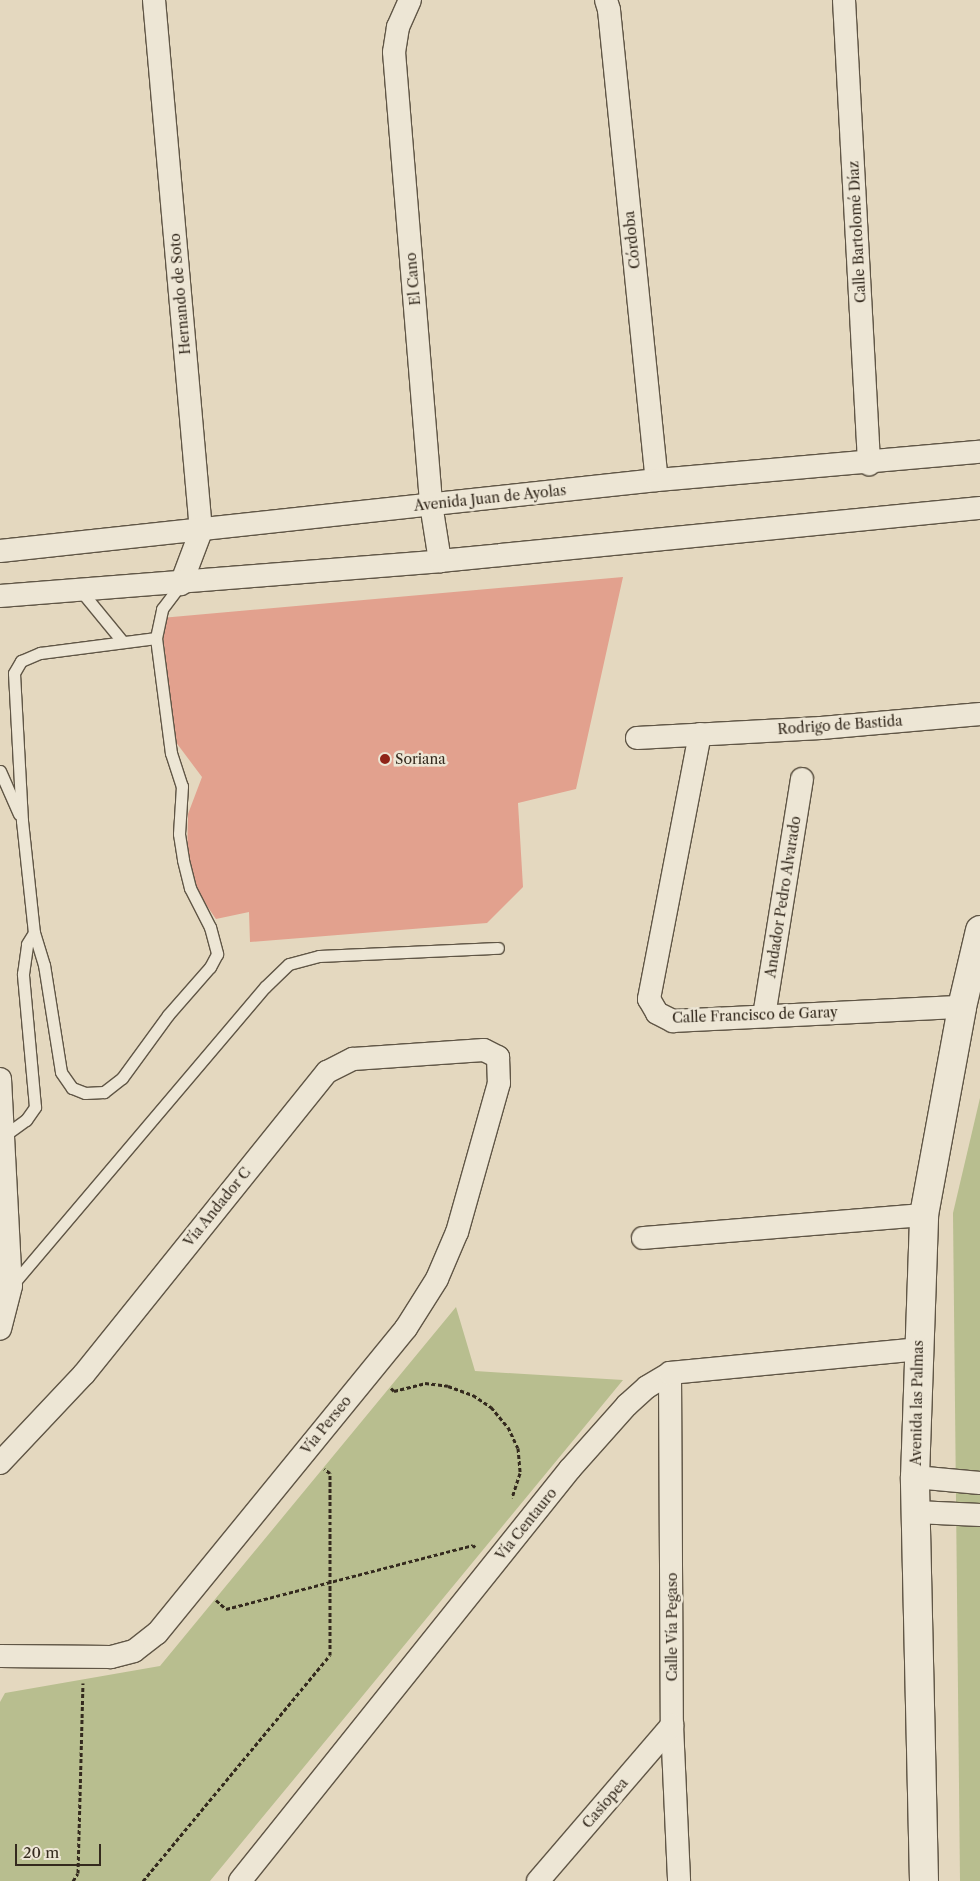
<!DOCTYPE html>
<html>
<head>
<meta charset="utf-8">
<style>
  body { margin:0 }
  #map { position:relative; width:980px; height:1881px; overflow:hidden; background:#e4d8bf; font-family:"Libre Caslon Text",serif }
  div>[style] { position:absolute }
  .green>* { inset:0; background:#b8be8f }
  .building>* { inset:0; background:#e2a18e }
  .path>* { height:3px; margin-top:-1.5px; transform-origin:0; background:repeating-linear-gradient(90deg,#342a1e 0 4px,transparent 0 6.5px) }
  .roads { filter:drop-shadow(1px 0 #605646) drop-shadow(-1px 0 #605646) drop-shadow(0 1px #605646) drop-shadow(0 -1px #605646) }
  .service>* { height:11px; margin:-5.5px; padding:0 5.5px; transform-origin:5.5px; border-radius:5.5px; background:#ede6d5 }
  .minor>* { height:22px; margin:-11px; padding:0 11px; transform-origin:11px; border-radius:11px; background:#ede6d5 }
  .tertiary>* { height:28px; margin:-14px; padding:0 14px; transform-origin:14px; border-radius:14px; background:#ede6d5 }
  .dots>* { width:14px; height:14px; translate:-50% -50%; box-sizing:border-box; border:2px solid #ede6d5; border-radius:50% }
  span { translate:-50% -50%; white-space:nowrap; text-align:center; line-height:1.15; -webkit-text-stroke:5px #ede6d5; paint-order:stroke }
  .street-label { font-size:14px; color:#342a1e }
  .poi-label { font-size:14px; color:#342a1e }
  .left { translate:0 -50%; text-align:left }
  .scale { position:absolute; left:15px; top:1844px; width:86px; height:22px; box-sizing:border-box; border:2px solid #342a1e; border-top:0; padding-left:6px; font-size:15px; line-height:18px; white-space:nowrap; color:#342a1e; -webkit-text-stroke:4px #ede6d5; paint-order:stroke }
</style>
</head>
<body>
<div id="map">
  <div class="green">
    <div style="clip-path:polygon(980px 1098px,980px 1881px,960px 1881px,953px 1213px)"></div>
    <div style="clip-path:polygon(456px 1307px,475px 1371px,623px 1380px,210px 1881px,0 1881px,0 1702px,5px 1693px,160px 1666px)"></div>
  </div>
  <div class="building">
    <div style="clip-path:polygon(623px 577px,576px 789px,518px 803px,523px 887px,487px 923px,250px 942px,249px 912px,216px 919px,200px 896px,187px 861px,188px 814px,202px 777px,175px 741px,161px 618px)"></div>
  </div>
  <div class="path">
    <div style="left:391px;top:1388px;width:4px;rotate:45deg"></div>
    <div style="left:394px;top:1391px;width:32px;rotate:-14deg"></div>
    <div style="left:425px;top:1383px;width:23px;rotate:7deg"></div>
    <div style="left:448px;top:1386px;width:27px;rotate:20deg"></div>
    <div style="left:473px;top:1395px;width:22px;rotate:34deg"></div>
    <div style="left:491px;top:1407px;width:26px;rotate:50deg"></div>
    <div style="left:508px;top:1427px;width:23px;rotate:65deg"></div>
    <div style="left:518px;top:1448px;width:25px;rotate:85deg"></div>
    <div style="left:520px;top:1473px;width:26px;rotate:108deg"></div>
    <div style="left:216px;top:1600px;width:13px;rotate:42deg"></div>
    <div style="left:226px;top:1609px;width:255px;rotate:-14.5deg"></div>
    <div style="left:473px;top:1545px;width:3px;rotate:45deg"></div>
    <div style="left:73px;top:1881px;width:9px;rotate:-58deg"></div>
    <div style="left:78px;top:1873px;width:190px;rotate:-88.5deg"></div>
    <div style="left:143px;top:1881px;width:293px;rotate:-50.4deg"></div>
    <div style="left:330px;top:1655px;width:182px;rotate:-90deg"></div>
    <div style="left:330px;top:1473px;width:7px;rotate:-146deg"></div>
  </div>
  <div class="roads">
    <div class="service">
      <div style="left:81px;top:591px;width:65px;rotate:50.6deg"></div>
      <div style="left:156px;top:638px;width:116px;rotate:82.6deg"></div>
      <div style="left:171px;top:753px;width:35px;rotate:72deg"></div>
      <div style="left:182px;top:786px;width:48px;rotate:93.6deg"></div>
      <div style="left:179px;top:834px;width:26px;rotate:81deg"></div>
      <div style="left:183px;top:860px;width:29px;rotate:76deg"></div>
      <div style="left:190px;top:888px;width:44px;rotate:62.9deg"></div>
      <div style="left:210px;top:927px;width:28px;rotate:75deg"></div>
      <div style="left:217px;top:954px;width:15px;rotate:118deg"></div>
      <div style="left:210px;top:967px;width:64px;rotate:131.2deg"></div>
      <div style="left:168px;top:1015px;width:78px;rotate:126.1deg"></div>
      <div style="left:122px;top:1078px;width:23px;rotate:142deg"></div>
      <div style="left:104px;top:1092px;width:19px;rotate:177deg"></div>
      <div style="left:85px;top:1093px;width:14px;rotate:-159deg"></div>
      <div style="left:72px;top:1088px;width:19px;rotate:-125deg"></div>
      <div style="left:61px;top:1072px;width:108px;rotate:-99deg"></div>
      <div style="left:44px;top:965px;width:34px;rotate:-107deg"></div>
      <div style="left:34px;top:933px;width:113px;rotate:-96.1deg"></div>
      <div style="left:22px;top:821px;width:148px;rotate:-93.1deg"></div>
      <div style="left:14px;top:673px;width:14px;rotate:-60deg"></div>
      <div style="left:21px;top:661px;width:21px;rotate:-23deg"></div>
      <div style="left:40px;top:653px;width:117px;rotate:-7.4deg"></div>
      <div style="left:156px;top:638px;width:30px;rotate:-78deg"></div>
      <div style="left:162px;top:609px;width:31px;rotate:-53deg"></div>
      <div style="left:0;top:771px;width:47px;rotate:66.2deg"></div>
      <div style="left:5px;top:1135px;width:26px;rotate:-36deg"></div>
      <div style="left:26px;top:1120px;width:16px;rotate:-55deg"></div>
      <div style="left:35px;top:1107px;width:134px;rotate:-95.2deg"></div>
      <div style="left:23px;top:974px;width:30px;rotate:-82deg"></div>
      <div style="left:27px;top:944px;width:13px;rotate:-58deg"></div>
      <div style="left:13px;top:1284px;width:390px;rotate:-49.7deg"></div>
      <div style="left:265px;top:987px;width:33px;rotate:-44deg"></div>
      <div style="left:289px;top:964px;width:31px;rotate:-15deg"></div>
      <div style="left:319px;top:956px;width:179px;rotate:-2.6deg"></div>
    </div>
    <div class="minor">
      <div style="left:154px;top:0;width:533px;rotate:84.94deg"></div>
      <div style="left:201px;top:531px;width:57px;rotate:110.7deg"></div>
      <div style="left:410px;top:0;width:30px;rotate:114deg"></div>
      <div style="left:398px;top:27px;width:25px;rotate:99deg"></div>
      <div style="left:394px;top:52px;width:454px;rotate:85.3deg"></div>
      <div style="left:431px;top:504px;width:58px;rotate:81deg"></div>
      <div style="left:606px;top:0;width:10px;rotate:73deg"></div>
      <div style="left:609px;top:10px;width:472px;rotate:84.2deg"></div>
      <div style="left:844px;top:0;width:465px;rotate:86.9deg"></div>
      <div style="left:0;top:551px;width:661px;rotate:-6.17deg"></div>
      <div style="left:657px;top:480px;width:324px;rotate:-5deg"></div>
      <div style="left:0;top:596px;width:441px;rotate:-4.5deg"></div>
      <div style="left:440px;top:561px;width:543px;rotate:-5.61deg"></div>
      <div style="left:700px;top:734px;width:270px;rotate:100.9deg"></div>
      <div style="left:649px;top:999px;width:16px;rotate:60deg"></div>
      <div style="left:657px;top:1013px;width:18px;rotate:27deg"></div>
      <div style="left:673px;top:1021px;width:289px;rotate:-2.8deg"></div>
      <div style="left:637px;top:738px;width:184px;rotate:-3.1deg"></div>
      <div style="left:821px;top:728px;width:160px;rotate:-5deg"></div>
      <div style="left:764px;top:1016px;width:240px;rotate:-80.9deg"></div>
      <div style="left:0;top:1079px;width:207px;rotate:87deg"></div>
      <div style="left:11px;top:1286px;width:44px;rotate:104.3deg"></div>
      <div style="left:643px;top:1238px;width:282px;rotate:-4.7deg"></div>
      <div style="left:670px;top:1373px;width:352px;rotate:89.7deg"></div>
      <div style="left:672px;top:1725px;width:156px;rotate:87.4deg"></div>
      <div style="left:0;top:1463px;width:122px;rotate:-46.7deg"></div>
      <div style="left:84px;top:1374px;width:388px;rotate:-51.2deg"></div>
      <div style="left:327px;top:1072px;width:29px;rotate:-27deg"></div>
      <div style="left:353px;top:1059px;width:131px;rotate:-3.9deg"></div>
      <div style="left:484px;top:1050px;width:16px;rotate:27deg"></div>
      <div style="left:498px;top:1057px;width:26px;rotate:88deg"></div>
      <div style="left:499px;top:1083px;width:155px;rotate:105.7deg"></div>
      <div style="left:457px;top:1232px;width:51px;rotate:113.1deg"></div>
      <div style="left:437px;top:1279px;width:58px;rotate:122.3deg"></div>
      <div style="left:406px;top:1328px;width:394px;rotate:129.2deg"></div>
      <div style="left:157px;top:1633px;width:29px;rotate:142deg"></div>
      <div style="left:134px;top:1651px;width:24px;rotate:165deg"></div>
      <div style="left:111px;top:1657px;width:111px;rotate:-179.5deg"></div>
      <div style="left:915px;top:1477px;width:65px;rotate:5.3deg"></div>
      <div style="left:916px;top:1512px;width:64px;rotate:2.7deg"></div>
      <div style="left:240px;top:1881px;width:528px;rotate:-51.31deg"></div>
      <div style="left:570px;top:1469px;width:86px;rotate:-48.3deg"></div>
      <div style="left:627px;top:1405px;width:27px;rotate:-42deg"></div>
      <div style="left:647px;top:1387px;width:27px;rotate:-31deg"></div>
      <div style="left:670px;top:1373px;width:248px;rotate:-5.5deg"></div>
      <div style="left:538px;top:1881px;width:206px;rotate:-49.3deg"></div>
    </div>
    <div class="tertiary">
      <div style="left:924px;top:1881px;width:404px;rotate:-91.3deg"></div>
      <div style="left:915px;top:1477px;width:262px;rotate:-88deg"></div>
      <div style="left:924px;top:1215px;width:211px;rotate:-79.6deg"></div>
      <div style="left:962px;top:1007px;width:79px;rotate:-76.8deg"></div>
    </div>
  </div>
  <div class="dots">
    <div style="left:385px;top:759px;background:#8f2418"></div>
  </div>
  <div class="street-label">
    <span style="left:857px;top:232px;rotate:-93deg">Calle Bartolomé Díaz</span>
    <span style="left:632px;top:240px;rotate:-96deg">Córdoba</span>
    <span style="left:413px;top:279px;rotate:-95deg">El Cano</span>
    <span style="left:180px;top:294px;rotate:-95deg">Hernando de Soto</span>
    <span style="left:490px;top:498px;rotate:-6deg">Avenida Juan de Ayolas</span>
    <span style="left:840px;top:725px;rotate:-4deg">Rodrigo de Bastida</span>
    <span style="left:783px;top:897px;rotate:-81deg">Andador Pedro Alvarado</span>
    <span style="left:755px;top:1015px;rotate:-2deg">Calle Francisco de Garay</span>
    <span style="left:217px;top:1207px;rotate:-51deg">Vía Andador C</span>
    <span style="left:917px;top:1403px;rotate:-89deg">Avenida las Palmas</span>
    <span style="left:326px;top:1425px;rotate:-51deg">Vía Perseo</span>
    <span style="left:526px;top:1524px;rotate:-51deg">Vía Centauro</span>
    <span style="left:672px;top:1627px;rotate:-90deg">Calle Vía Pegaso</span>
    <span style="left:605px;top:1803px;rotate:-49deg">Casiopea</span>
  </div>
  <div class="poi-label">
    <span class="left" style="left:395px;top:759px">Soriana</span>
  </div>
  <div class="scale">20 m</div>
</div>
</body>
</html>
